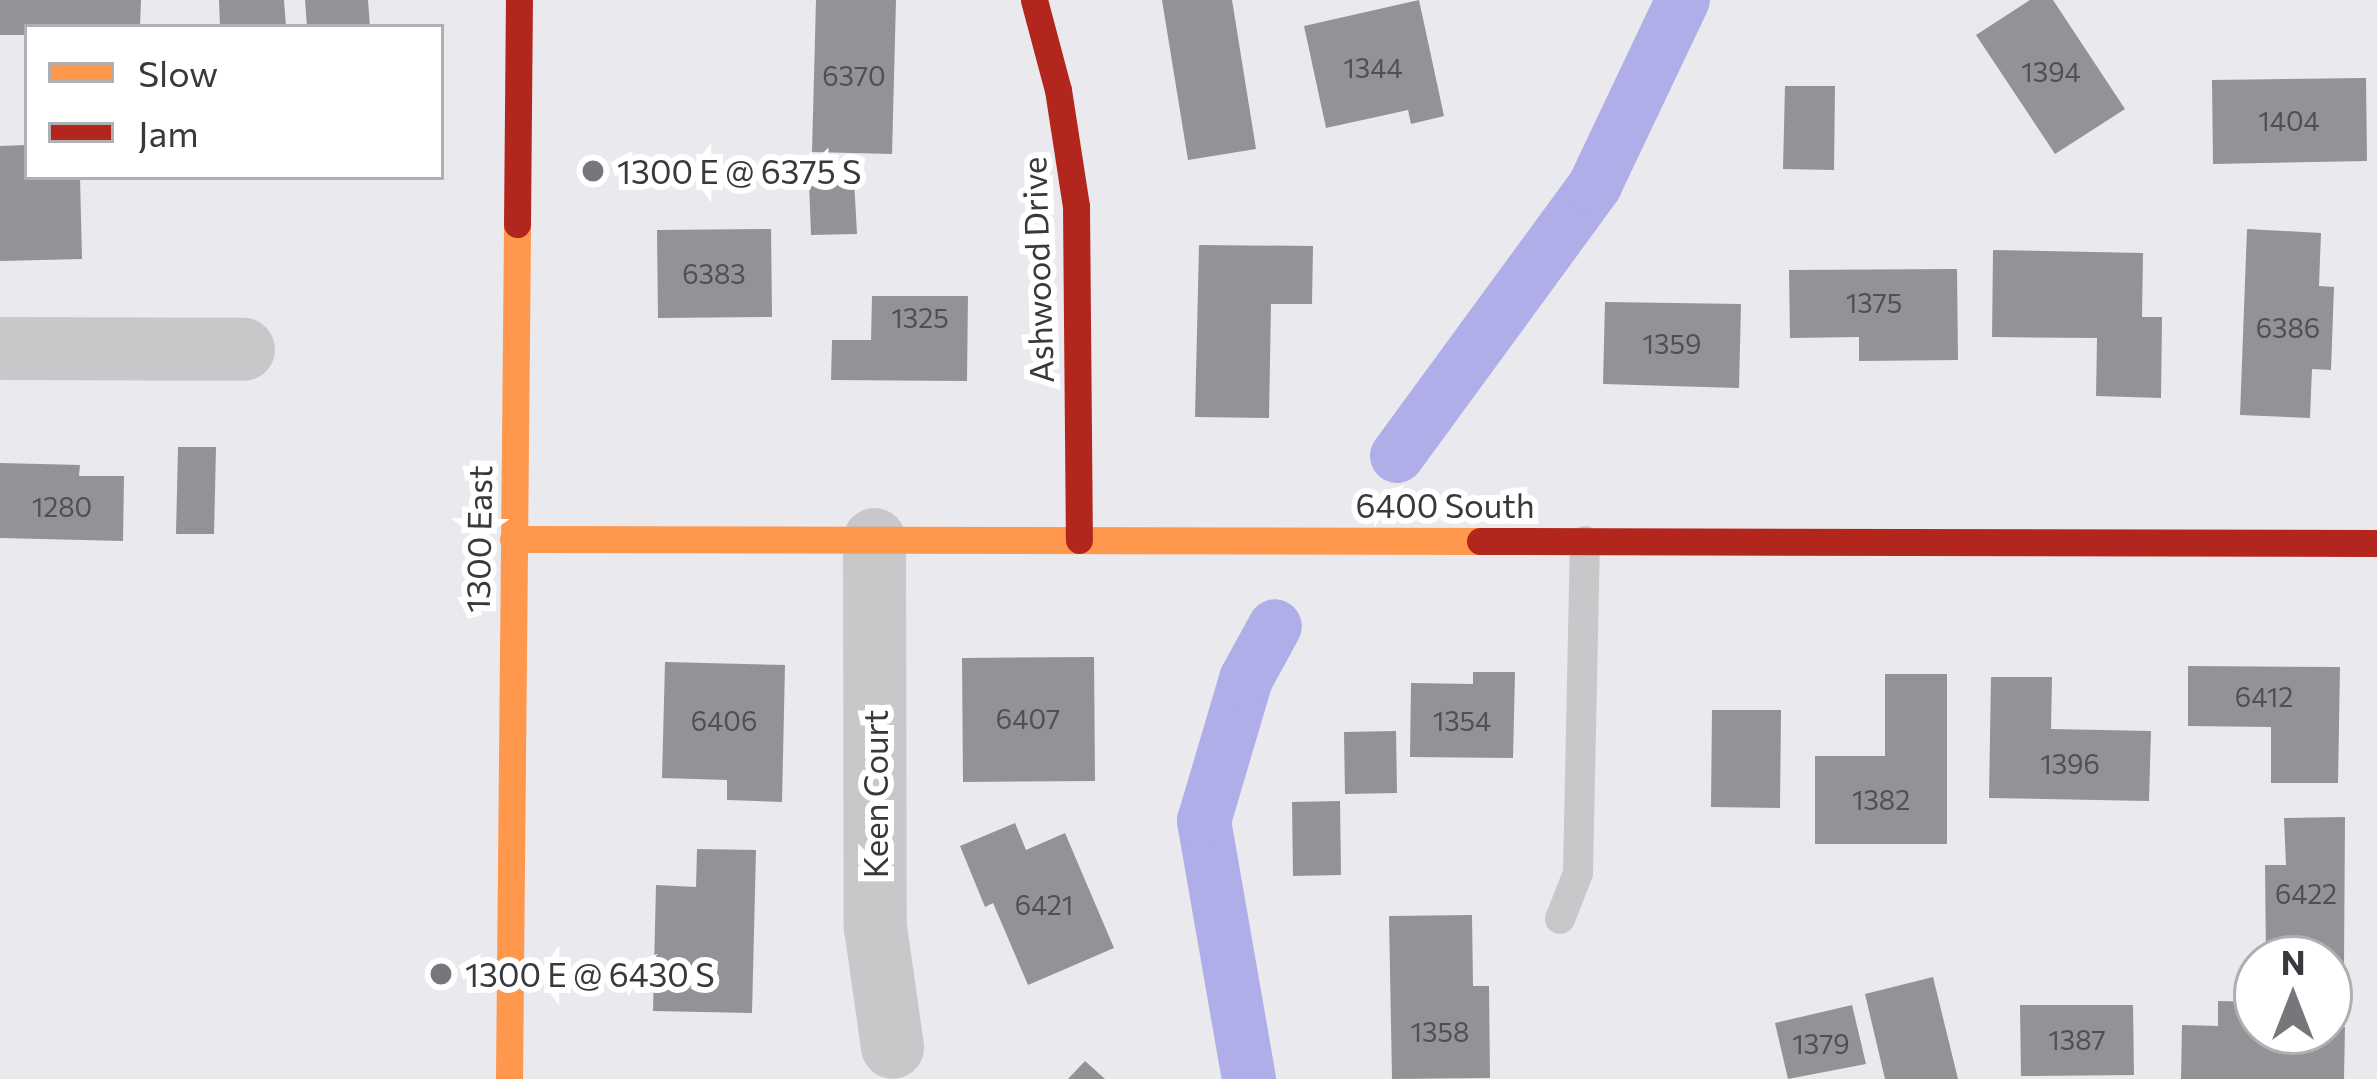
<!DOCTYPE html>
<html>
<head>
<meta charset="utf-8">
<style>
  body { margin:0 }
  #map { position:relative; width:2377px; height:1079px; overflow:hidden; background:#e9e9ee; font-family:Commissioner,sans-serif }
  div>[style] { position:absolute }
  .canal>* { height:54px; margin:-27px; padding:0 27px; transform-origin:27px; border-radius:27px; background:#b0aee8 }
  .building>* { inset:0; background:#939397 }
  .lane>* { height:30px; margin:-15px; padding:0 15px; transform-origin:15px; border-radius:15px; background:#c8c8ca }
  .street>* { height:63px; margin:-31.5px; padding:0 31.5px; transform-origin:31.5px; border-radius:31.5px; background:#c8c8ca }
  .slow>* { height:27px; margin:-13.5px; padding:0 13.5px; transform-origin:13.5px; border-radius:13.5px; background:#ff974d }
  .jam>* { height:27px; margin:-13.5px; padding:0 13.5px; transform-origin:13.5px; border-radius:13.5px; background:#b3261e }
  .dots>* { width:33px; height:33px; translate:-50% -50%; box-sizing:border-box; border:6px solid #fff; border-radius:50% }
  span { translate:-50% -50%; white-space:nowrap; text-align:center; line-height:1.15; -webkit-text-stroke:12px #fff; paint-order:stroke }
  .number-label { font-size:27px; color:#4f4f54 }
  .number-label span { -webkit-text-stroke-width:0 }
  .poi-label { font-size:33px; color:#38383d }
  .left { translate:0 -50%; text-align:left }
  .street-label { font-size:33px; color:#38383d }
  .legend { position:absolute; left:24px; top:24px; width:420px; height:156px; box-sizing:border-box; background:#fff; border:3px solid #afafb1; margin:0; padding:15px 21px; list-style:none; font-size:36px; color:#38383d }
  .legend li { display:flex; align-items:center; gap:24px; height:60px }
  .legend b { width:60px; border:3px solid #afafb1 }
  .north { position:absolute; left:2233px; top:935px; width:120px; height:120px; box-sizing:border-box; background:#fff; border:3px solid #afafb1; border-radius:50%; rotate:0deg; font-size:33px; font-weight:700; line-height:48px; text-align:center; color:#38383d }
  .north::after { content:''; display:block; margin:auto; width:42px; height:54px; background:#76767b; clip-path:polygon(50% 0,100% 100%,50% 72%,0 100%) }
</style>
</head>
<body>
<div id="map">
  <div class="canal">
    <div style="left:1397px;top:456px;width:336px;rotate:-53.8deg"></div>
    <div style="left:1595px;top:185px;width:205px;rotate:-64.6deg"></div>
    <div style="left:1249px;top:1079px;width:262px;rotate:-99.9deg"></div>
    <div style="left:1204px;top:821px;width:148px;rotate:-73.5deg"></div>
    <div style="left:1246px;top:679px;width:60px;rotate:-61.3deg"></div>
  </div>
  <div class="building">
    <div style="clip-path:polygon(0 0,141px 0,140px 27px,27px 27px,27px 35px,0 35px)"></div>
    <div style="clip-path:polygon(219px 0,284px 0,286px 27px,220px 27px)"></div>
    <div style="clip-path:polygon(305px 0,368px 0,370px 27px,307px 27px)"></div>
    <div style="clip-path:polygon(816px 0,896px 0,892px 154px,812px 152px)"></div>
    <div style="clip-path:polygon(1162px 0,1232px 0,1256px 149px,1188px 160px)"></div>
    <div style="clip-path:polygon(1419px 0,1444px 116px,1411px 124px,1408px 110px,1326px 128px,1304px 26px)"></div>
    <div style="clip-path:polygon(2030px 0,2053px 0,2125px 109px,2055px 154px,1976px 35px)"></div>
    <div style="clip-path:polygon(2366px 78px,2367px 161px,2213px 164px,2212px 80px)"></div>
    <div style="clip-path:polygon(1785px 86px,1835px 86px,1834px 170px,1783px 169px)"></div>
    <div style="clip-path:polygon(27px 145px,27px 177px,80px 177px,82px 259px,0 261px,0 146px)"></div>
    <div style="clip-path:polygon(854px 180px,857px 234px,811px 235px,809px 182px)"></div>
    <div style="clip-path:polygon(771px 229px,772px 317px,658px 318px,657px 230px)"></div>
    <div style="clip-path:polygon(2247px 229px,2321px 233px,2319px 286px,2334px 287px,2331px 370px,2312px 369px,2310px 418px,2240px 415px)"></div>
    <div style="clip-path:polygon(1199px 245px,1313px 246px,1312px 304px,1271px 304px,1269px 418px,1195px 417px)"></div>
    <div style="clip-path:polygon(1993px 250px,2143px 253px,2142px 317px,2162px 317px,2161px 398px,2096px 396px,2097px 338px,1992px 337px)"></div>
    <div style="clip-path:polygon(1957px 269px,1958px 360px,1859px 361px,1859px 337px,1790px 338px,1789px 270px)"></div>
    <div style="clip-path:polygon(872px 296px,968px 296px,967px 381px,831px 380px,832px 340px,871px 340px)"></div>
    <div style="clip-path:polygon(1605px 302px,1741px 304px,1739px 388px,1603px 384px)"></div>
    <div style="clip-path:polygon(178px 447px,216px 447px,214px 534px,176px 534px)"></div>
    <div style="clip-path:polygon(0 463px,80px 465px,79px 476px,124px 476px,123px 541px,0 538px)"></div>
    <div style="clip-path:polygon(1094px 657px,1095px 781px,963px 782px,962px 658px)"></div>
    <div style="clip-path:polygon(665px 662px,785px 665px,782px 802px,727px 800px,727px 780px,662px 778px)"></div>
    <div style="clip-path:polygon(2188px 666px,2340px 667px,2338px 783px,2271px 783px,2271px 727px,2188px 726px)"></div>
    <div style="clip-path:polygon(1473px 672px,1515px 672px,1513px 758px,1410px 757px,1411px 683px,1473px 684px)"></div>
    <div style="clip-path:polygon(1885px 674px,1947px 674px,1947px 844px,1815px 844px,1815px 756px,1885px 756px)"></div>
    <div style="clip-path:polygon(1991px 677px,2052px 677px,2051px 729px,2151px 731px,2149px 801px,1989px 798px)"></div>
    <div style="clip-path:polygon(1712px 710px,1781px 710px,1780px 808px,1711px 807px)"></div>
    <div style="clip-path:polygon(1396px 731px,1397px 793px,1345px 794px,1344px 732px)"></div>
    <div style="clip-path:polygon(1340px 801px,1341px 875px,1293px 876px,1292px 802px)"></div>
    <div style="clip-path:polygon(2345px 817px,2344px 965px,2329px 966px,2329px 959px,2266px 959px,2265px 865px,2286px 865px,2284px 818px)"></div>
    <div style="clip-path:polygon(1015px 823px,1026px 850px,1065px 833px,1114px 948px,1028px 985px,993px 903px,985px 907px,960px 846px)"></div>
    <div style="clip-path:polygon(697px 849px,756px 850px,752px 1013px,653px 1011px,656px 885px,696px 887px)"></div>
    <div style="clip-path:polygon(1472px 915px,1473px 986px,1489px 986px,1490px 1078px,1392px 1079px,1389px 916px)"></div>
    <div style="clip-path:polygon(1933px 977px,1958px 1079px,1885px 1079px,1865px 994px)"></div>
    <div style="clip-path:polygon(2218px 1001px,2257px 1002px,2257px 1031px,2345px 1027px,2344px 1079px,2181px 1079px,2182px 1025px,2218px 1026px)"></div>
    <div style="clip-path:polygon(1852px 1005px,1866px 1064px,1788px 1079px,1775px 1023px)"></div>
    <div style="clip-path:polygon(2020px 1005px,2133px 1005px,2134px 1075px,2021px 1076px)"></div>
    <div style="clip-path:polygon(1085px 1061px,1105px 1079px,1068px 1079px)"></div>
  </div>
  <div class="lane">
    <div style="left:1560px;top:919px;width:49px;rotate:-68.6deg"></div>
    <div style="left:1578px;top:873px;width:332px;rotate:-88.8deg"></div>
  </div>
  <div class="street">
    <div style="left:0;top:348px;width:243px;rotate:0.2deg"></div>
    <div style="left:874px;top:539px;width:388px;rotate:89.9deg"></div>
    <div style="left:875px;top:927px;width:121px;rotate:81.9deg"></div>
  </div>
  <div class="slow">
    <div style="left:513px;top:539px;width:967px;rotate:0.12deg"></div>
    <div style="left:509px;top:1079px;width:855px;rotate:-89.46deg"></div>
  </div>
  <div class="jam">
    <div style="left:1034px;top:0;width:93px;rotate:75.1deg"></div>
    <div style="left:1058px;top:90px;width:117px;rotate:81.2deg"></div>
    <div style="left:1076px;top:206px;width:334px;rotate:89.5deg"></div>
    <div style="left:517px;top:224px;width:224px;rotate:-89.5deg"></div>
    <div style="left:1480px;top:541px;width:897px;rotate:0.13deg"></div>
  </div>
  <div class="dots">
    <div style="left:593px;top:171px;background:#76767b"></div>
    <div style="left:441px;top:974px;background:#76767b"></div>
  </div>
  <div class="number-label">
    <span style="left:1373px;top:68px">1344</span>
    <span style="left:2051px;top:72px">1394</span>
    <span style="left:854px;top:76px">6370</span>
    <span style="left:2289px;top:121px">1404</span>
    <span style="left:714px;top:274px">6383</span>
    <span style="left:1874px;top:303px">1375</span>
    <span style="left:920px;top:318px">1325</span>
    <span style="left:2288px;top:328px">6386</span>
    <span style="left:1672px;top:344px">1359</span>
    <span style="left:62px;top:507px">1280</span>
    <span style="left:2264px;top:697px">6412</span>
    <span style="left:1028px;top:719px">6407</span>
    <span style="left:724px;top:721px">6406</span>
    <span style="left:1462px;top:721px">1354</span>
    <span style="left:2070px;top:764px">1396</span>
    <span style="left:1881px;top:800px">1382</span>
    <span style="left:2306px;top:894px">6422</span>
    <span style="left:1044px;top:905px">6421</span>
    <span style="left:1440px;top:1032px">1358</span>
    <span style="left:2077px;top:1040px">1387</span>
    <span style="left:1821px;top:1044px">1379</span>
  </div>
  <div class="poi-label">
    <span class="left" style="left:617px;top:171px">1300 E @ 6375 S</span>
    <span class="left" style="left:465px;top:974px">1300 E @ 6430 S</span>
  </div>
  <div class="street-label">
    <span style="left:1037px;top:270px;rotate:-92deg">Ashwood Drive</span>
    <span style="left:1445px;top:505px">6400 South</span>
    <span style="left:478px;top:539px;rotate:-89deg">1300 East</span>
    <span style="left:875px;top:794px;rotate:-90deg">Keen Court</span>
  </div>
  <ul class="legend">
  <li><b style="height:15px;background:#ff974d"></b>Slow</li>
  <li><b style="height:15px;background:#b3261e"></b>Jam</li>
  </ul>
  <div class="north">N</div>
</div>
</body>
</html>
